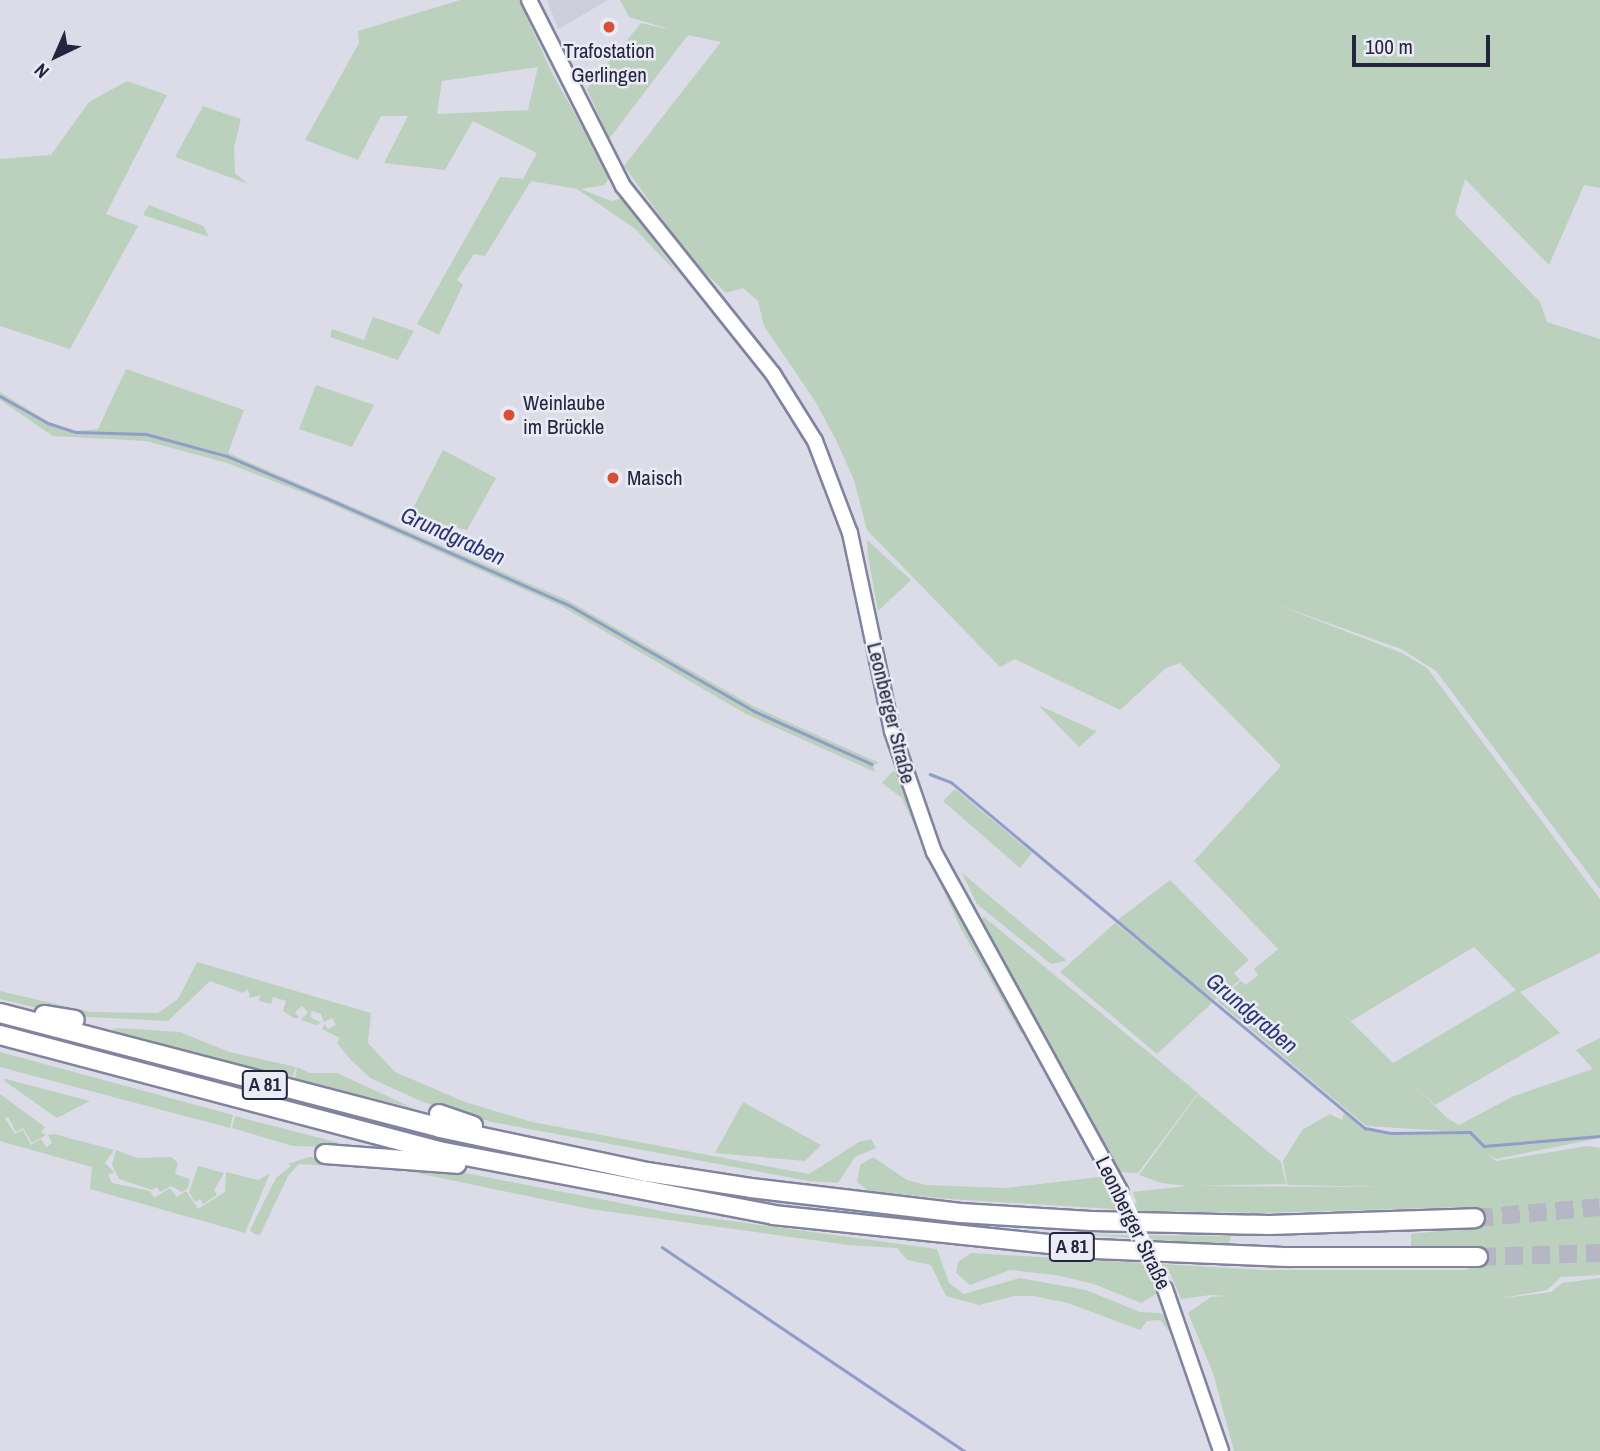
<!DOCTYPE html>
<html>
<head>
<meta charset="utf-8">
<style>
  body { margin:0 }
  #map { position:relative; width:1600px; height:1451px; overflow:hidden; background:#dbdce7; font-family:"Archivo Narrow",sans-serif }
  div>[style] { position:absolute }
  .built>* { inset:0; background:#cdcedc }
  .green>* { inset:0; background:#bbd1bd }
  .stream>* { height:2.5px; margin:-1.25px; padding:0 1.25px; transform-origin:1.25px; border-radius:1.25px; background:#929ccb }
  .highway-tunnel>* { height:18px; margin-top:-9px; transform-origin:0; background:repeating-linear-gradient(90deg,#b6b7c5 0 18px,transparent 0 27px) }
  .roads { filter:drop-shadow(2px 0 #81839f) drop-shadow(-2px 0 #81839f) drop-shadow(0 2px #81839f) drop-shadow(0 -2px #81839f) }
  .secondary>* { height:14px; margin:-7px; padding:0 7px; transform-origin:7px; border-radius:7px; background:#fff }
  .highway>* { height:18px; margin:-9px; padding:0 9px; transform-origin:9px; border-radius:9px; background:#fff }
  .secondary-bridge>* { height:14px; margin:-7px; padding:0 7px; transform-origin:7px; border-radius:7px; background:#fff }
  .dots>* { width:19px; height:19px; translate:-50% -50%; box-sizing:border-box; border:4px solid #eaebf5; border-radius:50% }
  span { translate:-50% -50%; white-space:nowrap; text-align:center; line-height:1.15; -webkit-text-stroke:5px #eaebf5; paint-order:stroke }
  .shield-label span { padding:2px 5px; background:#eaebf5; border:2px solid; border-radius:5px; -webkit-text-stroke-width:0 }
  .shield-label { font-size:19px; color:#24253e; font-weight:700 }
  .poi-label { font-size:21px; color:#24253e }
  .left { translate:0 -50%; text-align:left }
  .street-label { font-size:21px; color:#24253e }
  .water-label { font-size:23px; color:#2b3575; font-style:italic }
  .north { position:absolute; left:21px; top:21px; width:70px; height:70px; -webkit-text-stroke:5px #eaebf5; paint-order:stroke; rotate:224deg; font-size:19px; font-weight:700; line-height:28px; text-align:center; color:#24253e }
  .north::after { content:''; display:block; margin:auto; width:24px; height:32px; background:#24253e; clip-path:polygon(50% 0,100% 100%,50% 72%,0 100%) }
  .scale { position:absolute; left:1352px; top:35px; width:138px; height:32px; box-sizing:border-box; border:4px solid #24253e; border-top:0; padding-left:9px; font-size:21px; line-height:24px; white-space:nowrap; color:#24253e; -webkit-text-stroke:5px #eaebf5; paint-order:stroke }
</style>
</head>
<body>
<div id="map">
  <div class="built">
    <div style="clip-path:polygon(547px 0,608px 0,558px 29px)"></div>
  </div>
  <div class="green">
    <div style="clip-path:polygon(evenodd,460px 0,519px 0,553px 75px,610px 176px,605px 185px,581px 189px,611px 201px,622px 198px,679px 275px,634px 228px,577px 189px,531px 181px,485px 256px,474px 254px,457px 280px,463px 285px,439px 335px,417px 324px,500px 177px,523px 179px,537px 153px,473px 121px,445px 170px,384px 163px,408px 116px,381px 116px,358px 160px,305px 140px,359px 43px,358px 31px,460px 0,538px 67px,528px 110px,437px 114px,442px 81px,538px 67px)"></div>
    <div style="clip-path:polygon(evenodd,620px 0,1600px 0,1600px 188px,1584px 185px,1549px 265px,1465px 179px,1455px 214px,1540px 302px,1547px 322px,1600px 339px,1600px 889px,1436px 671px,1401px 649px,1272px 603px,1402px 653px,1427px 668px,1600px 899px,1600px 953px,1520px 992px,1560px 1033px,1435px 1105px,1409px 1080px,1447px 1118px,1459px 1125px,1514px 1096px,1593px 1069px,1576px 1050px,1600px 1038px,1600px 1138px,1496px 1159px,1486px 1153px,1496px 1161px,1587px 1146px,1600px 1148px,1600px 1275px,1561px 1277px,1547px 1290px,1497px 1299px,1551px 1292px,1562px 1283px,1600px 1278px,1600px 1451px,1234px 1451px,1213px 1373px,1188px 1313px,1211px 1297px,1225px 1296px,1211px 1295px,1181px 1299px,1170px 1273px,1150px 1273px,1160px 1292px,1141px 1303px,1094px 1284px,1056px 1275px,1010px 1270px,970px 1285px,956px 1273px,958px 1262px,971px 1253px,1263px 1270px,1466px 1270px,1476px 1263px,1472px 1249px,1411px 1247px,1411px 1234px,1469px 1228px,1468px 1207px,1264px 1213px,1144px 1211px,949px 1199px,869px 1191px,857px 1182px,860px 1165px,873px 1157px,907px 1180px,926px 1185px,1005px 1188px,1100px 1177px,1107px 1180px,1117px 1203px,1137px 1204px,1133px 1192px,1187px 1186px,1161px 1183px,1139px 1175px,1198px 1094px,1281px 1162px,1286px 1184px,1196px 1186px,1387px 1187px,1287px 1185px,1283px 1161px,1302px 1130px,1330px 1114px,1342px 1120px,1344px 1113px,1365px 1128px,1392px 1134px,1461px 1132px,1366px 1126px,1217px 1001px,1241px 981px,1246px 985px,1258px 975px,1254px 969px,1278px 949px,1194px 861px,1281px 766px,1180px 663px,1166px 668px,1120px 710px,1015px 659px,1000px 667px,867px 530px,854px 480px,838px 444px,815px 401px,764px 326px,758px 301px,743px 288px,726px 293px,692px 260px,624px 166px,721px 42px,688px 35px,609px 139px,587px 89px,641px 23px,672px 30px,629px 17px,620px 0,1474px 947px,1516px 990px,1393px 1063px,1319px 990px,1351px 1021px,1474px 947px)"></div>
    <div style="clip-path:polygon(127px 81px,167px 95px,106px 214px,138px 226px,70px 349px,0 326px,0 159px,51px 155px,89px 102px)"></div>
    <div style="clip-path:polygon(203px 106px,241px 119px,234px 147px,235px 173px,248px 184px,175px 157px)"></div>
    <div style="clip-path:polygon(149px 205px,203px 226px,209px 237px,143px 215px)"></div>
    <div style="clip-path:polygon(373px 317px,414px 331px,398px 360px,330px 337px,332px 329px,364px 340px)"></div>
    <div style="clip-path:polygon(126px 369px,244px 410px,228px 453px,567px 600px,755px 707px,879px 763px,873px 765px,875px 772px,746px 714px,563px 607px,322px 500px,227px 463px,146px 441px,53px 436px,0 400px,0 392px,49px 422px,76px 431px,98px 429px)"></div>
    <div style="clip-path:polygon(316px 385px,374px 405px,352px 447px,299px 429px)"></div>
    <div style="clip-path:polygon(443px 450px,496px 478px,467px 530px,409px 516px)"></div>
    <div style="clip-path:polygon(867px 540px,911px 580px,878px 611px,868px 557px)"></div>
    <div style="clip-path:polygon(1038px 705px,1096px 731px,1097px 731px,1079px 747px)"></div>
    <div style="clip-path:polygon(893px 771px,901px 774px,1027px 1030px,1021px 1033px,960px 927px,902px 798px,882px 783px)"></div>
    <div style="clip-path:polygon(955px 789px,1032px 853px,1020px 868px,943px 801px)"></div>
    <div style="clip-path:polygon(962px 873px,1067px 961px,1051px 964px,977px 904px)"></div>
    <div style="clip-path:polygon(1170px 880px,1249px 960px,1234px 973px,1240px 980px,1215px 1000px,1115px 922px)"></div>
    <div style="clip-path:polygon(984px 917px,1198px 1093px,1138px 1173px,1120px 1172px,981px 921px)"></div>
    <div style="clip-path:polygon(1115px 923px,1214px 1001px,1157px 1054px,1060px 972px)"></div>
    <div style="clip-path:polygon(197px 962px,371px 1013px,368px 1043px,395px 1072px,465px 1102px,532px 1122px,809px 1174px,859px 1142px,871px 1139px,876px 1148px,855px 1157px,838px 1183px,809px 1181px,492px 1122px,423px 1102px,370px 1078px,350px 1059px,337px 1043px,340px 1038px,322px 1029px,325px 1024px,328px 1029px,336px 1025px,332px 1018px,324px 1022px,321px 1014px,312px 1011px,310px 1017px,321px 1023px,316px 1025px,301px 1020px,308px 1012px,302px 1006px,295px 1012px,299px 1018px,294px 1018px,283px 1011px,286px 1001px,273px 997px,271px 1004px,259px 1001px,260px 995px,250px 998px,248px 989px,243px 993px,210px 981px,168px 1021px,70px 1016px,0 999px,0 991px,90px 1012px,158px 1013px,178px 999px)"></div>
    <div style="clip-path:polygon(0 1024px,488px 1150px,722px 1195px,855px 1213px,704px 1194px,505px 1156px,378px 1127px)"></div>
    <div style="clip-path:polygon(118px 1028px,180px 1032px,229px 1052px,296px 1067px,293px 1076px,275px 1075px,111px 1030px)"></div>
    <div style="clip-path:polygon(0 1052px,233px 1115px,230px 1128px,0 1067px)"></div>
    <div style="clip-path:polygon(297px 1067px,310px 1073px,337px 1073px,413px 1108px,287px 1077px,295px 1078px)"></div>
    <div style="clip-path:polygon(3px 1080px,6px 1079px,90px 1101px,57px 1118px)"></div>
    <div style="clip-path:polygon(0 1094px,45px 1127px,41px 1132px,46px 1135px,32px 1143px,23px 1128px,16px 1132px,8px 1117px,5px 1118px,15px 1134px,23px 1130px,31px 1145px,41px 1139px,46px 1147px,52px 1143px,48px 1135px,54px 1134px,114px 1150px,105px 1163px,114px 1172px,108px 1175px,112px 1183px,150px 1191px,154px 1198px,170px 1188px,177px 1197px,186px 1191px,198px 1209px,225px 1192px,226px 1172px,258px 1180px,270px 1173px,245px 1233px,90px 1189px,92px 1167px,0 1141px)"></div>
    <div style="clip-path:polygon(743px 1102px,821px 1145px,805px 1161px,715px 1153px)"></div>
    <div style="clip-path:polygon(235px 1116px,359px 1148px,293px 1146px,232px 1128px)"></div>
    <div style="clip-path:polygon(116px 1150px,137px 1158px,171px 1157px,178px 1163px,175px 1174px,190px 1179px,188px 1188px,182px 1192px,171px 1186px,160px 1192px,157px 1187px,152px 1190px,119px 1179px,112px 1165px)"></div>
    <div style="clip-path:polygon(309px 1157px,429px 1166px,672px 1213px,937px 1249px,949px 1283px,964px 1294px,1020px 1278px,1086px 1290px,1140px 1312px,1160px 1313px,1173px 1320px,1217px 1451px,1173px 1336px,1160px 1320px,1147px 1321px,1140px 1330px,1068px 1303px,1033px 1296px,1014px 1296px,979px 1305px,946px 1296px,931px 1265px,907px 1260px,897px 1248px,848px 1245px,590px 1209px,402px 1170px,299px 1164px,288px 1176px,260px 1235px,254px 1234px,250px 1230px,276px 1178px,291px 1166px,288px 1164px)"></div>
    <div style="clip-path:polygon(198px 1166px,224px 1173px,214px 1190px,217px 1195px,203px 1204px,200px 1199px,195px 1202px,189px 1192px)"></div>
    <div style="clip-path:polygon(1051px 1232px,1112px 1235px,1231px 1236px,1228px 1245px)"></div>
  </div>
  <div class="stream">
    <div style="left:0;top:396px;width:55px;rotate:29.4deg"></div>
    <div style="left:48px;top:423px;width:29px;rotate:18deg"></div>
    <div style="left:76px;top:432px;width:70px;rotate:1.6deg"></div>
    <div style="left:146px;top:434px;width:84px;rotate:15.2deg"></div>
    <div style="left:227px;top:456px;width:105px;rotate:22.9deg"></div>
    <div style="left:324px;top:497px;width:268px;rotate:23.8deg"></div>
    <div style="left:569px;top:605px;width:213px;rotate:29.8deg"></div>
    <div style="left:754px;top:711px;width:129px;rotate:24.2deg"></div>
    <div style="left:930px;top:774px;width:22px;rotate:21deg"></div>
    <div style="left:951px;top:782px;width:540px;rotate:39.89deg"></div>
    <div style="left:1365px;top:1128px;width:26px;rotate:11deg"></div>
    <div style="left:1391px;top:1133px;width:79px;rotate:-0.7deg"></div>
    <div style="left:1470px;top:1132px;width:20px;rotate:45deg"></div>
    <div style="left:1484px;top:1146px;width:116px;rotate:-4.9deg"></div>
    <div style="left:662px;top:1247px;width:365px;rotate:34deg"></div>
  </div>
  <div class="highway-tunnel">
    <div style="left:1475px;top:1218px;width:125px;rotate:-5deg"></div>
    <div style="left:1478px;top:1257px;width:122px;rotate:-1.9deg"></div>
  </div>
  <div class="roads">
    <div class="secondary">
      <div style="left:529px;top:0;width:208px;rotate:63.2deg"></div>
      <div style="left:623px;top:186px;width:241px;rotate:51.4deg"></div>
      <div style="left:773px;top:374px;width:79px;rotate:57.9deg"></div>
      <div style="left:815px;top:441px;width:98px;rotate:69.2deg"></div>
      <div style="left:850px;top:533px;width:202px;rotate:78deg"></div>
      <div style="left:892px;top:731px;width:128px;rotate:70.9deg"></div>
      <div style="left:934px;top:852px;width:387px;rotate:61.2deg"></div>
      <div style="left:1165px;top:1289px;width:171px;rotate:70.9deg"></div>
    </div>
    <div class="highway">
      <div style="left:0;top:1013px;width:455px;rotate:14.6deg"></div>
      <div style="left:440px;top:1128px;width:212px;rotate:12deg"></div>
      <div style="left:647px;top:1172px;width:105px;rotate:8.7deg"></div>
      <div style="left:751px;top:1188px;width:211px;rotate:6.8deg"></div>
      <div style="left:961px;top:1213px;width:130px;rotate:3.5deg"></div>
      <div style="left:1091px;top:1221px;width:178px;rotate:1.3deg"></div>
      <div style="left:1269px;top:1225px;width:206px;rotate:-1.9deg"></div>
      <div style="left:44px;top:1015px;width:31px;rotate:9deg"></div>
      <div style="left:0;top:1035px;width:454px;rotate:14.8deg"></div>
      <div style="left:439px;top:1151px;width:340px;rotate:10.8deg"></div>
      <div style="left:773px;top:1215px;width:324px;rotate:6deg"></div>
      <div style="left:1095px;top:1249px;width:194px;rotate:2.4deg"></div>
      <div style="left:1289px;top:1257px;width:189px"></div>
      <div style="left:439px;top:1114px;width:36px;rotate:19deg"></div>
      <div style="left:325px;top:1154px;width:132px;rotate:4.3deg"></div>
    </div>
  </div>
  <div class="secondary-bridge">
    <div style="left:1120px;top:1191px;width:108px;rotate:65.3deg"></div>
  </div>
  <div class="dots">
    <div style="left:609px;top:27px;background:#d84f33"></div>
    <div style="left:509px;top:415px;background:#d84f33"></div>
    <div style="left:613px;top:478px;background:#d84f33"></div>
  </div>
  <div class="shield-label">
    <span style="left:265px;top:1085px">A 81</span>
    <span style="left:1072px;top:1247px">A 81</span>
  </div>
  <div class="poi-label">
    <span style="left:609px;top:63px">Trafostation<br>Gerlingen</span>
    <span class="left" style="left:523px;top:415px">Weinlaube<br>im Brückle</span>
    <span class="left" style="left:627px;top:478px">Maisch</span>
  </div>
  <div class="street-label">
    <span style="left:891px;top:713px;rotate:76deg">Leonberger Straße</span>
    <span style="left:1133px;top:1223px;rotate:64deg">Leonberger Straße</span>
  </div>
  <div class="water-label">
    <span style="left:453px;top:536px;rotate:24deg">Grundgraben</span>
    <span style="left:1252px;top:1013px;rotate:40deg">Grundgraben</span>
  </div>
  <div class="north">N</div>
  <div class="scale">100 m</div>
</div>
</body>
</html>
